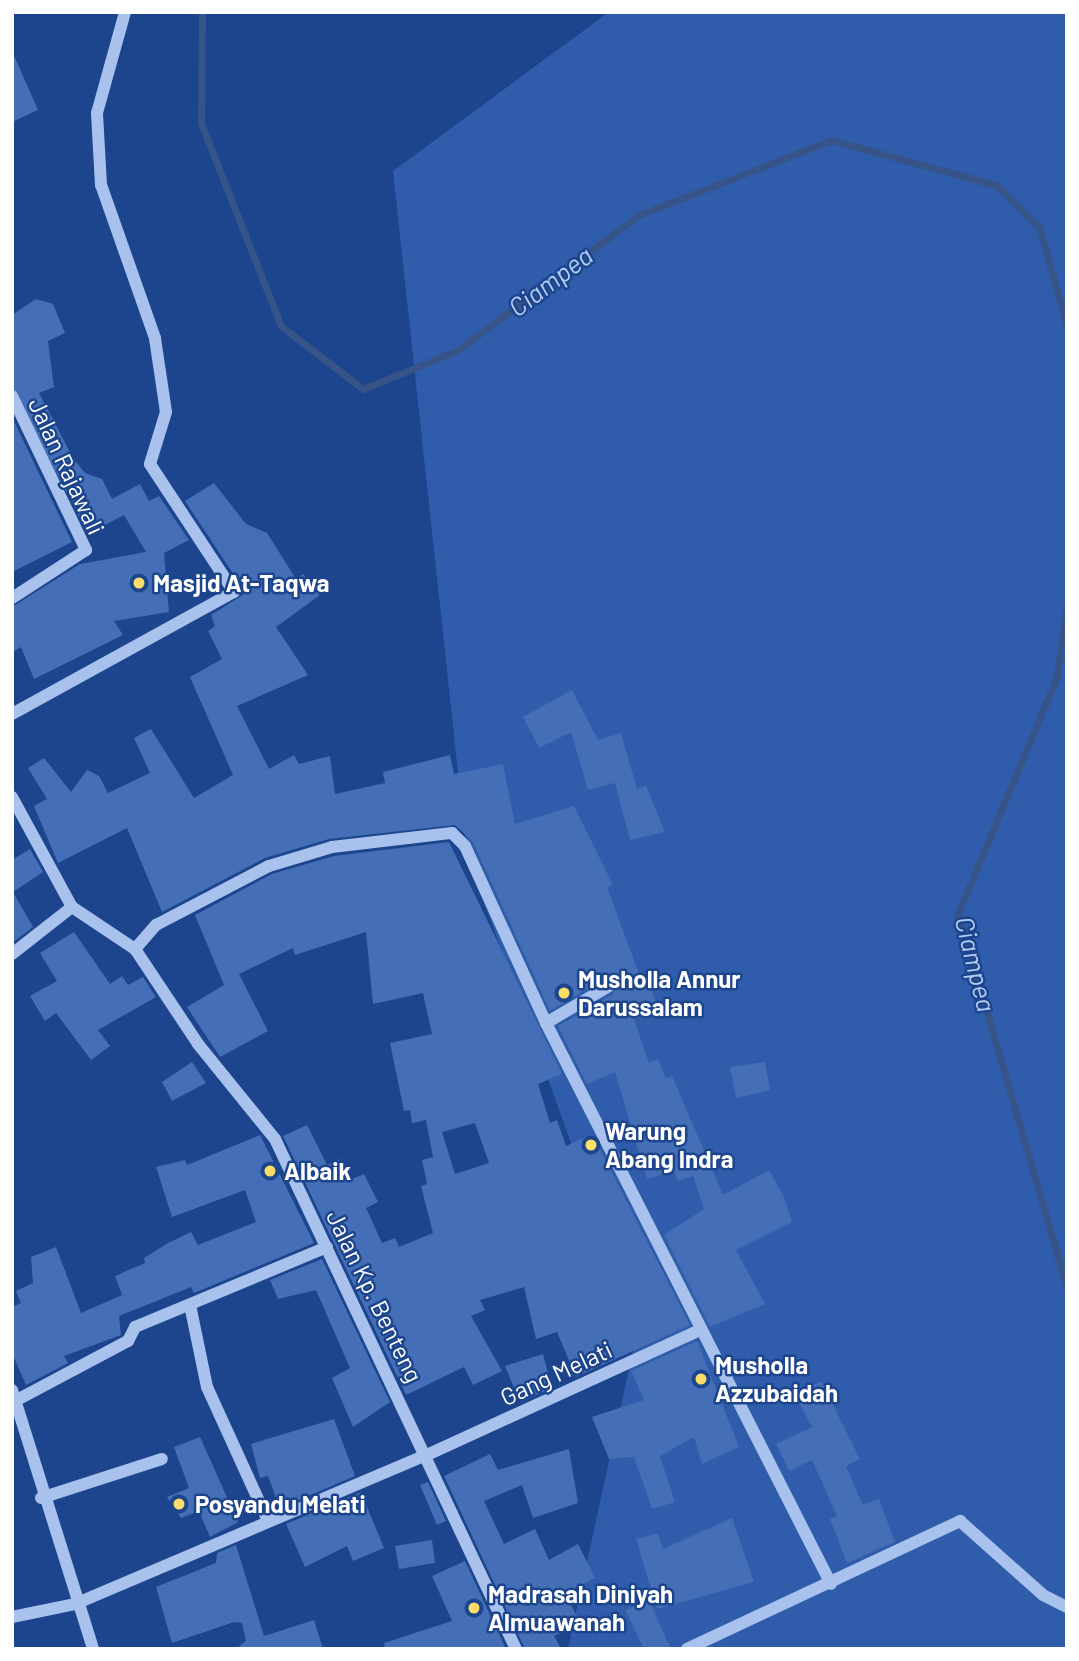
<!DOCTYPE html>
<html>
<head>
<meta charset="utf-8">
<style>
  body { margin:0 }
  #map { position:relative; width:1079px; height:1661px; overflow:hidden; background:#1c458d; font-family:Barlow,sans-serif }
  div>[style] { position:absolute }
  .green>* { inset:0; background:#2f5dab }
  .stream>* { height:7px; margin:-3.5px; padding:0 3.5px; transform-origin:3.5px; border-radius:3.5px; background:#375489 }
  .building>* { inset:0; background:#446eb5 }
  .minor>* { height:12px; margin:-6px; padding:0 6px; transform-origin:6px; border-radius:6px; background:#a9c2ed }
  .dots>* { width:19px; height:19px; translate:-50% -50%; box-sizing:border-box; border:4px solid #1c458d; border-radius:50% }
  span { translate:-50% -50%; white-space:nowrap; text-align:center; line-height:1.15; -webkit-text-stroke:5px #1c458d; paint-order:stroke }
  .street-label { font-size:24px; color:#fff }
  .poi-label { font-size:24px; color:#fff; font-weight:700 }
  .left { translate:0 -50%; text-align:left }
  .water-label { font-size:26px; color:#b5cdf4; font-style:italic }
  .frame { position:absolute; inset:0; border:14px solid #fff; pointer-events:none }
</style>
</head>
<body>
<div id="map">
  <div class="green">
    <div style="clip-path:polygon(609px 12px,1067px 12px,1067px 1649px,568px 1649px,638px 1328px,467px 855px,393px 171px)"></div>
  </div>
  <div class="stream">
    <div style="left:202px;top:12px;width:111px;rotate:90.5deg"></div>
    <div style="left:201px;top:123px;width:218px;rotate:68.5deg"></div>
    <div style="left:281px;top:326px;width:103px;rotate:37.5deg"></div>
    <div style="left:363px;top:389px;width:103px;rotate:-22.3deg"></div>
    <div style="left:458px;top:350px;width:226px;rotate:-36.7deg"></div>
    <div style="left:639px;top:215px;width:206px;rotate:-21.3deg"></div>
    <div style="left:831px;top:140px;width:171px;rotate:15.3deg"></div>
    <div style="left:996px;top:185px;width:60px;rotate:44.3deg"></div>
    <div style="left:1039px;top:227px;width:103px;rotate:74.2deg"></div>
    <div style="left:1067px;top:607px;width:73px;rotate:98.7deg"></div>
    <div style="left:1056px;top:679px;width:254px;rotate:112.7deg"></div>
    <div style="left:958px;top:913px;width:391px;rotate:73.8deg"></div>
  </div>
  <div class="building">
    <div style="clip-path:polygon(12px 51px,38px 110px,12px 122px)"></div>
    <div style="clip-path:polygon(36px 299px,53px 304px,65px 333px,48px 341px,54px 387px,39px 393px,73px 458px,85px 473px,102px 479px,112px 499px,140px 484px,149px 501px,159px 496px,189px 540px,164px 553px,169px 612px,114px 621px,123px 635px,34px 679px,21px 647px,12px 652px,12px 607px,80px 564px,146px 552px,124px 515px,88px 534px,12px 387px,12px 315px)"></div>
    <div style="clip-path:polygon(12px 417px,72px 542px,12px 572px)"></div>
    <div style="clip-path:polygon(214px 483px,246px 524px,267px 533px,296px 579px,303px 574px,320px 595px,276px 627px,308px 675px,237px 706px,269px 769px,294px 755px,299px 764px,330px 756px,335px 794px,385px 783px,383px 772px,450px 755px,454px 774px,503px 764px,515px 824px,574px 806px,613px 885px,607px 887px,642px 982px,648px 980px,660px 1012px,634px 1019px,649px 1063px,658px 1059px,666px 1079px,672px 1076px,723px 1195px,769px 1170px,784px 1197px,792px 1222px,736px 1250px,765px 1304px,710px 1327px,664px 1235px,704px 1209px,693px 1176px,678px 1181px,674px 1171px,647px 1179px,615px 1072px,587px 1084px,558px 1026px,613px 994px,617px 982px,605px 978px,550px 1011px,473px 842px,455px 825px,329px 839px,265px 858px,162px 912px,127px 828px,58px 863px,34px 806px,47px 799px,28px 768px,44px 758px,71px 792px,87px 770px,99px 776px,108px 793px,150px 773px,134px 738px,151px 729px,194px 798px,233px 775px,190px 677px,222px 659px,208px 631px,215px 626px,211px 615px,246px 593px,185px 501px)"></div>
    <div style="clip-path:polygon(572px 690px,598px 740px,621px 733px,637px 789px,646px 786px,665px 832px,630px 840px,615px 783px,588px 790px,571px 732px,539px 748px,523px 717px)"></div>
    <div style="clip-path:polygon(evenodd,449px 842px,562px 1074px,538px 1084px,550px 1123px,557px 1120px,566px 1146px,592px 1134px,690px 1325px,576px 1377px,557px 1332px,536px 1339px,524px 1287px,480px 1300px,485px 1310px,471px 1316px,502px 1371px,473px 1385px,464px 1367px,406px 1395px,283px 1136px,307px 1125px,327px 1165px,339px 1159px,350px 1180px,364px 1174px,378px 1202px,366px 1208px,382px 1243px,395px 1238px,399px 1247px,433px 1233px,421px 1186px,427px 1184px,422px 1160px,433px 1157px,426px 1120px,412px 1123px,410px 1110px,404px 1111px,390px 1043px,432px 1034px,423px 993px,373px 1004px,366px 932px,295px 955px,293px 948px,239px 974px,268px 1031px,220px 1057px,187px 1007px,224px 985px,195px 915px,272px 874px,334px 856px,449px 842px,475px 1123px,489px 1163px,455px 1174px,442px 1132px,475px 1123px)"></div>
    <div style="clip-path:polygon(30px 849px,43px 872px,13px 892px,33px 927px,12px 943px,12px 860px)"></div>
    <div style="clip-path:polygon(74px 932px,110px 984px,122px 976px,128px 985px,143px 977px,156px 997px,98px 1030px,110px 1046px,91px 1060px,56px 1013px,45px 1021px,30px 996px,57px 981px,40px 953px)"></div>
    <div style="clip-path:polygon(192px 1062px,206px 1083px,172px 1101px,162px 1082px)"></div>
    <div style="clip-path:polygon(765px 1062px,770px 1090px,736px 1098px,730px 1067px)"></div>
    <div style="clip-path:polygon(260px 1135px,314px 1243px,194px 1293px,191px 1287px,119px 1316px,121px 1335px,64px 1356px,68px 1363px,26px 1385px,12px 1353px,12px 1307px,21px 1303px,16px 1291px,33px 1283px,31px 1257px,56px 1247px,81px 1313px,122px 1295px,115px 1276px,145px 1263px,144px 1258px,168px 1243px,191px 1232px,198px 1245px,256px 1222px,245px 1190px,172px 1217px,156px 1167px,185px 1160px,187px 1165px)"></div>
    <div style="clip-path:polygon(322px 1259px,390px 1402px,353px 1427px,332px 1378px,350px 1368px,316px 1290px,278px 1299px,270px 1280px)"></div>
    <div style="clip-path:polygon(697px 1341px,739px 1447px,702px 1464px,694px 1437px,660px 1456px,675px 1502px,652px 1509px,634px 1457px,609px 1459px,592px 1417px,644px 1400px,631px 1371px)"></div>
    <div style="clip-path:polygon(543px 1354px,552px 1388px,520px 1402px,505px 1366px)"></div>
    <div style="clip-path:polygon(821px 1381px,860px 1459px,846px 1466px,863px 1505px,879px 1499px,895px 1542px,847px 1563px,830px 1519px,837px 1516px,812px 1460px,789px 1471px,776px 1444px,812px 1427px,795px 1395px)"></div>
    <div style="clip-path:polygon(334px 1419px,355px 1476px,280px 1508px,268px 1476px,260px 1478px,251px 1444px)"></div>
    <div style="clip-path:polygon(200px 1437px,238px 1522px,210px 1537px,199px 1511px,181px 1518px,167px 1497px,189px 1488px,174px 1447px)"></div>
    <div style="clip-path:polygon(569px 1449px,578px 1503px,533px 1518px,522px 1485px,484px 1501px,504px 1544px,535px 1529px,549px 1560px,578px 1544px,595px 1578px,566px 1593px,580px 1624px,554px 1636px,561px 1649px,525px 1649px,444px 1476px,490px 1454px,498px 1470px)"></div>
    <div style="clip-path:polygon(428px 1482px,446px 1521px,437px 1525px,420px 1485px)"></div>
    <div style="clip-path:polygon(361px 1492px,384px 1548px,353px 1561px,347px 1546px,305px 1567px,286px 1524px)"></div>
    <div style="clip-path:polygon(732px 1518px,754px 1582px,657px 1609px,636px 1539px,658px 1533px,663px 1549px)"></div>
    <div style="clip-path:polygon(432px 1540px,435px 1563px,399px 1569px,395px 1546px)"></div>
    <div style="clip-path:polygon(236px 1545px,264px 1636px,314px 1620px,323px 1649px,236px 1649px,246px 1641px,242px 1623px,234px 1622px,172px 1643px,156px 1587px,216px 1563px,217px 1553px)"></div>
    <div style="clip-path:polygon(465px 1561px,506px 1649px,385px 1649px,384px 1643px,452px 1621px,432px 1576px)"></div>
    <div style="clip-path:polygon(649px 1600px,671px 1649px,644px 1649px,625px 1610px)"></div>
  </div>
  <div class="minor">
    <div style="left:12px;top:396px;width:171px;rotate:64.3deg"></div>
    <div style="left:86px;top:550px;width:88px;rotate:147deg"></div>
    <div style="left:12px;top:714px;width:253px;rotate:-28.8deg"></div>
    <div style="left:234px;top:592px;width:153px;rotate:-123.3deg"></div>
    <div style="left:150px;top:464px;width:54px;rotate:-72.9deg"></div>
    <div style="left:166px;top:412px;width:75px;rotate:-98.5deg"></div>
    <div style="left:155px;top:338px;width:162px;rotate:-109.4deg"></div>
    <div style="left:101px;top:185px;width:72px;rotate:-93.2deg"></div>
    <div style="left:97px;top:113px;width:105px;rotate:-74.5deg"></div>
    <div style="left:12px;top:797px;width:125px;rotate:61.4deg"></div>
    <div style="left:72px;top:907px;width:76px;rotate:33.7deg"></div>
    <div style="left:135px;top:949px;width:114px;rotate:56.4deg"></div>
    <div style="left:198px;top:1044px;width:122px;rotate:51deg"></div>
    <div style="left:275px;top:1139px;width:564px;rotate:64.71deg"></div>
    <div style="left:135px;top:949px;width:32px;rotate:-49deg"></div>
    <div style="left:156px;top:925px;width:127px;rotate:-27.6deg"></div>
    <div style="left:269px;top:866px;width:66px;rotate:-16.8deg"></div>
    <div style="left:332px;top:847px;width:121px;rotate:-6.7deg"></div>
    <div style="left:452px;top:833px;width:18px;rotate:45deg"></div>
    <div style="left:465px;top:846px;width:195px;rotate:65.4deg"></div>
    <div style="left:546px;top:1023px;width:629px;rotate:63.07deg"></div>
    <div style="left:12px;top:954px;width:76px;rotate:-38.1deg"></div>
    <div style="left:546px;top:1023px;width:73px;rotate:-30.4deg"></div>
    <div style="left:190px;top:1305px;width:84px;rotate:78.3deg"></div>
    <div style="left:207px;top:1387px;width:147px;rotate:65.5deg"></div>
    <div style="left:12px;top:1390px;width:271px;rotate:72.6deg"></div>
    <div style="left:15px;top:1401px;width:128px;rotate:-28deg"></div>
    <div style="left:128px;top:1341px;width:16px;rotate:-63deg"></div>
    <div style="left:135px;top:1327px;width:208px;rotate:-22.6deg"></div>
    <div style="left:41px;top:1498px;width:127px;rotate:-17.9deg"></div>
    <div style="left:12px;top:1617px;width:64px;rotate:-11.7deg"></div>
    <div style="left:75px;top:1604px;width:384px;rotate:-23deg"></div>
    <div style="left:429px;top:1454px;width:298px;rotate:-24.6deg"></div>
    <div style="left:687px;top:1649px;width:302px;rotate:-25.1deg"></div>
    <div style="left:960px;top:1521px;width:111px;rotate:41.7deg"></div>
    <div style="left:1043px;top:1595px;width:27px;rotate:27deg"></div>
  </div>
  <div class="dots">
    <div style="left:139px;top:583px;background:#fddd67"></div>
    <div style="left:564px;top:993px;background:#fddd67"></div>
    <div style="left:591px;top:1145px;background:#fddd67"></div>
    <div style="left:270px;top:1171px;background:#fddd67"></div>
    <div style="left:701px;top:1379px;background:#fddd67"></div>
    <div style="left:179px;top:1504px;background:#fddd67"></div>
    <div style="left:474px;top:1608px;background:#fddd67"></div>
  </div>
  <div class="street-label">
    <span style="left:67px;top:466px;rotate:65deg">Jalan Rajawali</span>
    <span style="left:375px;top:1296px;rotate:64deg">Jalan Kp. Benteng</span>
    <span style="left:556px;top:1373px;rotate:-25deg">Gang Melati</span>
  </div>
  <div class="poi-label">
    <span class="left" style="left:153px;top:583px">Masjid At-Taqwa</span>
    <span class="left" style="left:578px;top:993px">Musholla Annur<br>Darussalam</span>
    <span class="left" style="left:605px;top:1145px">Warung<br>Abang Indra</span>
    <span class="left" style="left:284px;top:1171px">Albaik</span>
    <span class="left" style="left:715px;top:1379px">Musholla<br>Azzubaidah</span>
    <span class="left" style="left:195px;top:1504px">Posyandu Melati</span>
    <span class="left" style="left:488px;top:1608px">Madrasah Diniyah<br>Almuawanah</span>
  </div>
  <div class="water-label">
    <span style="left:550px;top:281px;rotate:-37deg">Ciampea</span>
    <span style="left:976px;top:964px;rotate:76deg">Ciampea</span>
  </div>
  <div class="frame"></div>
</div>
</body>
</html>
